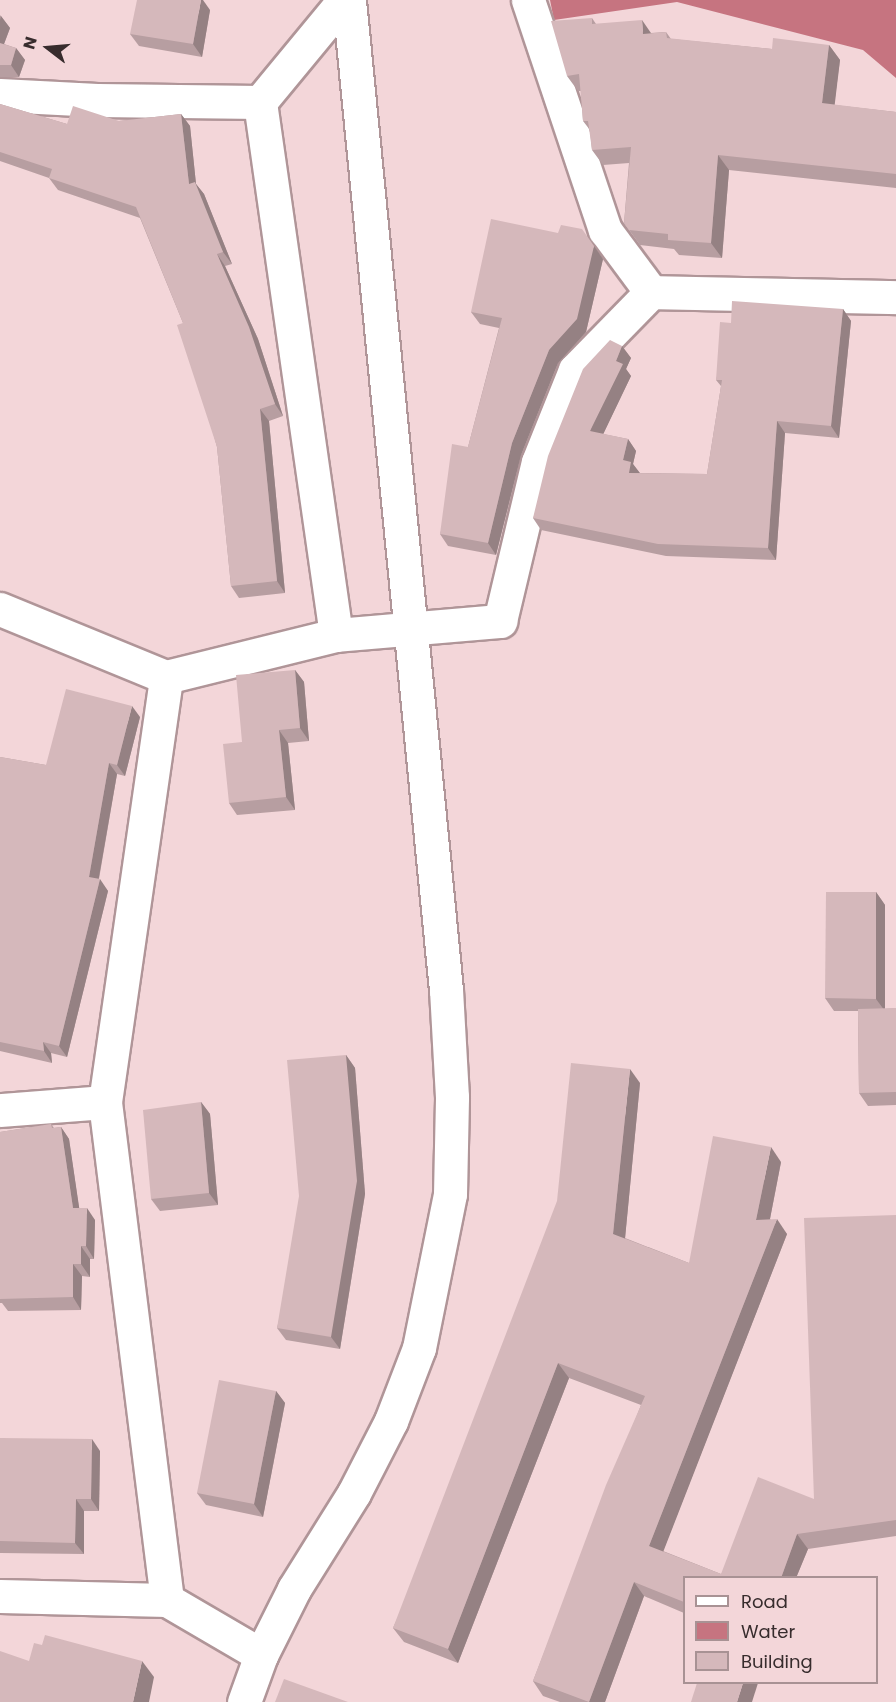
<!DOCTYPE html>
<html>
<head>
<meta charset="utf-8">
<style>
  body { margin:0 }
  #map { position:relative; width:896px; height:1702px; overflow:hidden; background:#f3d6d9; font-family:Poppins,sans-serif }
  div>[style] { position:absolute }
  .water>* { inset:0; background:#c67480 }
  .roads { filter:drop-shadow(2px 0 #b09598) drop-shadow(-2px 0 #b09598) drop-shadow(0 2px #b09598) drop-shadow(0 -2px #b09598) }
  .minor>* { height:33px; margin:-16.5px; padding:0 16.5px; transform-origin:16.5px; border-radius:16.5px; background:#fff }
  .tertiary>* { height:33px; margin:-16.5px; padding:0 16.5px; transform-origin:16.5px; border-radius:16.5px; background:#fff }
  .wall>* { inset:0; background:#b79ea1 }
  .shaded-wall>* { inset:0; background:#958183 }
  .building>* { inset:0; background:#d5b8bb }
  span { translate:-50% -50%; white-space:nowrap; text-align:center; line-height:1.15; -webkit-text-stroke:4.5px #f3d6d9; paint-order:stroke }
  .legend { position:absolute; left:683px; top:1576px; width:195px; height:108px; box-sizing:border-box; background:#f3d6d9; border:2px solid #a89294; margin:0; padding:8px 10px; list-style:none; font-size:18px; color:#372c2d }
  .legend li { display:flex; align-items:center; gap:12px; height:30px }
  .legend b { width:30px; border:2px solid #a89294 }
  .north { position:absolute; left:18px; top:18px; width:60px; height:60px; -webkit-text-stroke:4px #f3d6d9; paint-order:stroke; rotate:286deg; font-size:16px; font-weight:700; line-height:24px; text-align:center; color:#372c2d }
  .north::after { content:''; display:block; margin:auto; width:21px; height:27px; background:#372c2d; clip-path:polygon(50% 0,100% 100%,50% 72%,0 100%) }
</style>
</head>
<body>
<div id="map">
  <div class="water">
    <div style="clip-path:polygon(550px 0,896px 0,896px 78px,863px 50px,677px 2px,554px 20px)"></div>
  </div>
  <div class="roads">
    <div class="minor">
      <div style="left:528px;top:0;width:243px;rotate:71.5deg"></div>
      <div style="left:605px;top:230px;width:77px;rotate:53.4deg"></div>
      <div style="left:0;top:95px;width:97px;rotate:3deg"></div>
      <div style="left:97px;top:100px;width:163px;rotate:0.7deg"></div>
      <div style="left:0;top:609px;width:179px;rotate:22.3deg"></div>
      <div style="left:336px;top:635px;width:165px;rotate:-4.9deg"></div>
      <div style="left:500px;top:621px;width:163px;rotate:-76.6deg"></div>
      <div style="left:538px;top:462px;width:99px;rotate:-68.1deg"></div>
      <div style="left:575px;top:370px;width:109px;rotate:-45.7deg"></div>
      <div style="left:651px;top:292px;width:245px;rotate:1.2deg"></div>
      <div style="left:0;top:1110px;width:105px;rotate:-4.4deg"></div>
      <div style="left:0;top:1596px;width:167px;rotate:1.4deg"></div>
      <div style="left:167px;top:1600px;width:109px;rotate:30.3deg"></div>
      <div style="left:167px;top:1600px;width:502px;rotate:-97.1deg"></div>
      <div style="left:105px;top:1102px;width:429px;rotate:-81.8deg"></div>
      <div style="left:166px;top:677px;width:175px;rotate:-13.9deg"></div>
      <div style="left:336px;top:635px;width:538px;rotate:-98.12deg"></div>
      <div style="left:260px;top:102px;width:132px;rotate:-50.5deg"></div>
    </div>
    <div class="tertiary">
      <div style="left:244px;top:1702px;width:50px;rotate:-70.1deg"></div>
      <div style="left:261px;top:1655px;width:74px;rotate:-63.4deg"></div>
      <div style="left:294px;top:1589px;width:113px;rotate:-58deg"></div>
      <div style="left:354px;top:1493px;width:81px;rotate:-62.8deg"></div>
      <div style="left:391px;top:1421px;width:78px;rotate:-69deg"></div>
      <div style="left:419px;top:1348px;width:157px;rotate:-78.6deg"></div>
      <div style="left:450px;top:1194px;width:97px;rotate:-88.8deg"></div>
      <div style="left:452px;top:1097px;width:107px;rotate:-93.2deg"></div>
      <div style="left:446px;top:990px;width:995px;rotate:-95.6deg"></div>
    </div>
  </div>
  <div class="wall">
    <div style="clip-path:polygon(210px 10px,202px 57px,139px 46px,130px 34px)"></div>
    <div style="clip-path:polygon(0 15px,10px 28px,4px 44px,16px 48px,25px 60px,19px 77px,0 77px)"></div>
    <div style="clip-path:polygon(592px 18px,596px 24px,651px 33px,666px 32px,671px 39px,772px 49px,829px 45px,840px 60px,834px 105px,896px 112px,896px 188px,729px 170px,722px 258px,679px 255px,674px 249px,640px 245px,624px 223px,629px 163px,603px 165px,592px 150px,590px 130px,583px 121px,581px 91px,578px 91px,567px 76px)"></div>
    <div style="clip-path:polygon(0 104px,67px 124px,119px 121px,181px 114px,190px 126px,196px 184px,204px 194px,232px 264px,225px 266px,258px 339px,283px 416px,269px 421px,285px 593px,239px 598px,231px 586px,217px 447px,183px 323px,140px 218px,58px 190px,49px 178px,0 161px)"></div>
    <div style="clip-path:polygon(603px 259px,586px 332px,558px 363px,521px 455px,496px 555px,448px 546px,440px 534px,468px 447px,499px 328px,480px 324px,471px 312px)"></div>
    <div style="clip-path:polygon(843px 309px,851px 321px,839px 438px,785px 433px,776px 560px,666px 556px,541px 530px,533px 518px,622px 346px,631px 358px,626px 369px,631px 376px,603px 434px,628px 439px,636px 451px,633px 464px,639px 473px,707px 474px,721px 386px,716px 380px,731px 323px)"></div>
    <div style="clip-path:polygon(295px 670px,304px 682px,309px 741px,288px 743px,295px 810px,237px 815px,229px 803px,242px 742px)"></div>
    <div style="clip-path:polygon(140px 717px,125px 776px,117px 774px,99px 879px,108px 891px,67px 1057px,51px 1053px,52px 1063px,0 1051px,0 757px,46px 765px)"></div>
    <div style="clip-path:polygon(876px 892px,885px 905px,885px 1009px,896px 1008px,896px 1105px,868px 1106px,859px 1093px,858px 1011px,834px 1011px,825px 998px)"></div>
    <div style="clip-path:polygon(346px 1055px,355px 1068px,365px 1194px,340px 1349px,286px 1340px,277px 1328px)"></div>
    <div style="clip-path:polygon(640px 1083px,625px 1238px,689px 1263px,781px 1162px,770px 1219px,787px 1234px,663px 1551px,721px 1574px,814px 1499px,896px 1215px,896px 1536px,808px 1549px,796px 1578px,684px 1578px,684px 1613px,644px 1596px,605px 1702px,560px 1702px,543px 1696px,533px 1681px,641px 1405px,569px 1378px,458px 1663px,404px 1642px,393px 1628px)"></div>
    <div style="clip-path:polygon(201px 1102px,210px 1114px,218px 1205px,160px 1211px,151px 1199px)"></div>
    <div style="clip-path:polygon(51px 1124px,54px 1128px,61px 1127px,69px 1139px,79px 1208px,95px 1220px,94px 1259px,90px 1259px,90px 1277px,82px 1276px,81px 1310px,8px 1311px,2px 1303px,0 1303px,0 1132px)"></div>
    <div style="clip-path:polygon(276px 1391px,285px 1403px,263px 1517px,206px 1505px,197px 1493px)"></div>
    <div style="clip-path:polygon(0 1438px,100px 1451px,99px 1511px,84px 1511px,84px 1554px,0 1553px)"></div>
  </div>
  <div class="shaded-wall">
    <div style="clip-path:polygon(201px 0,203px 0,210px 10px,202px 57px,193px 44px)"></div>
    <div style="clip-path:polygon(1px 16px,10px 28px,1px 52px,0 51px,0 20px)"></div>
    <div style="clip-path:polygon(642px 20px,653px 36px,643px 34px)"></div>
    <div style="clip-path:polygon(829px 45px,840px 60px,833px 119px,822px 103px)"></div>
    <div style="clip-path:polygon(16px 48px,25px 60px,19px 77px,11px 65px)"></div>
    <div style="clip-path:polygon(181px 114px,190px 126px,196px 184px,204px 194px,232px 264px,223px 252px,189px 184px)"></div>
    <div style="clip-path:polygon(718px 155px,729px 170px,722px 258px,711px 243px)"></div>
    <div style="clip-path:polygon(594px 246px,603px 259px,586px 332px,558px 363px,521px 455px,496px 555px,488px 543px,512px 443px,549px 350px)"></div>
    <div style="clip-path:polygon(217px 254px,225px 266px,258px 339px,283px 416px,275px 404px)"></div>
    <div style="clip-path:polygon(843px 309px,851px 321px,839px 438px,831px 426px)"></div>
    <div style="clip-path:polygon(622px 346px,631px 358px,626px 369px,631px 376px,599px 443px,590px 431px,616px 361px)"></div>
    <div style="clip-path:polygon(260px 409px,269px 421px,285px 593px,277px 581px)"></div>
    <div style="clip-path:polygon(777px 421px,785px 433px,776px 560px,768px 548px)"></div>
    <div style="clip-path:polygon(628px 439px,636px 451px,633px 464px,640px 473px,629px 473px,623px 460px)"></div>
    <div style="clip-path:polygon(295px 670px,304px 682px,309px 741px,300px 728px)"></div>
    <div style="clip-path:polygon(132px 706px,140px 717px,125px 776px,117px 765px)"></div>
    <div style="clip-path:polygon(279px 730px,288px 743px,295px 810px,286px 797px)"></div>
    <div style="clip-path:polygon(109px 763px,117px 774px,97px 888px,89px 877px)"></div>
    <div style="clip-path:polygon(100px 879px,108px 891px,67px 1057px,59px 1046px)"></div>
    <div style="clip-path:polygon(876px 892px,885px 905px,885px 1011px,876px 999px)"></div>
    <div style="clip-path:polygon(43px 1042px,51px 1053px,52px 1063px,44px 1051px)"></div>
    <div style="clip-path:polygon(346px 1055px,355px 1068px,365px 1194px,340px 1349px,331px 1337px)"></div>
    <div style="clip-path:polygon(630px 1069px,640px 1083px,624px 1249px,613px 1234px)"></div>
    <div style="clip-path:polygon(201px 1102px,210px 1114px,218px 1205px,209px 1193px)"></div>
    <div style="clip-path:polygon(61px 1127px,69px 1139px,81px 1220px,73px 1208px)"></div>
    <div style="clip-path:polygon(771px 1147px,781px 1162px,767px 1234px,756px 1220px)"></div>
    <div style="clip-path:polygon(87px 1208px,95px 1220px,94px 1259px,86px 1246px)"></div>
    <div style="clip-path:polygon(777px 1219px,787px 1234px,660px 1560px,649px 1546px)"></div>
    <div style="clip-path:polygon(81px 1246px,90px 1259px,90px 1277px,81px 1264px)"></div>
    <div style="clip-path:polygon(73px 1264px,82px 1276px,81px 1310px,73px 1297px)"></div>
    <div style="clip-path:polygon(558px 1363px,569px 1378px,458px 1663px,448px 1649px)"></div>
    <div style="clip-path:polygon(276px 1391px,285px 1403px,263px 1517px,254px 1504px)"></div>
    <div style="clip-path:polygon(92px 1439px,100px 1451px,99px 1511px,91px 1499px)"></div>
    <div style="clip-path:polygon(76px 1499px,84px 1511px,84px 1554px,75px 1543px)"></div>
    <div style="clip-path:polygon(797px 1534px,808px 1549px,796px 1578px,781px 1578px)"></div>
    <div style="clip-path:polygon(634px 1582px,644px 1596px,605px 1702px,589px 1702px)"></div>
    <div style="clip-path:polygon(142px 1661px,154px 1677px,149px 1702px,133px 1702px)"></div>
    <div style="clip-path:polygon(743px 1683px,758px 1683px,752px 1702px,737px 1702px)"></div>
  </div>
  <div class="building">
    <div style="clip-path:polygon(137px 0,201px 0,193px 44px,130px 34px)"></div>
    <div style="clip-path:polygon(592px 18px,592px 24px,642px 20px,643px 34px,666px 32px,667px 38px,772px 49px,773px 38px,829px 45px,822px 103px,896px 112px,896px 174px,718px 155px,711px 243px,668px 240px,668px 234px,629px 230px,624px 223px,631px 147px,592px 150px,588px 121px,583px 121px,579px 74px,567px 76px,551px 21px)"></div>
    <div style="clip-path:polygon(0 43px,16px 48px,11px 65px,0 65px)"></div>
    <div style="clip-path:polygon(0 104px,67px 124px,73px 106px,119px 121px,181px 114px,189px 184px,195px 182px,223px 252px,217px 254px,249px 327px,275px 404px,260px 409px,277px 581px,231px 586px,217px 447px,177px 325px,183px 323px,136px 207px,49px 178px,52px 169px,0 152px)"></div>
    <div style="clip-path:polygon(491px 219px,558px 233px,561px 225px,582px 229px,594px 246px,577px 319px,549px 350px,512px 443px,488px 543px,440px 534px,452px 444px,468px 447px,502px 318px,471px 312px)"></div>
    <div style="clip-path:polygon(732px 301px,843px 309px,831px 426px,777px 421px,768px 548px,658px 544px,533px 518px,548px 456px,583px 369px,610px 340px,622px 346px,616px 361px,623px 364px,590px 431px,628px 439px,623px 460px,631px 462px,629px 473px,707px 474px,722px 380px,716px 380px,720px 322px,731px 323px)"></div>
    <div style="clip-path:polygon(295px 670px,300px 728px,279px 730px,286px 797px,229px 803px,223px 744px,242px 742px,236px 675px)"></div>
    <div style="clip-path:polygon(66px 689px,132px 706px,117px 765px,109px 763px,89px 877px,100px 879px,59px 1046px,43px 1042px,44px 1051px,0 1042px,0 757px,46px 765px)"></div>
    <div style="clip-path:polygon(826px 892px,876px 892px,876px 999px,825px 998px)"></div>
    <div style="clip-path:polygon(896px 1008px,896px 1092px,859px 1093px,858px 1009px)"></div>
    <div style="clip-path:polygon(346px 1055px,357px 1181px,331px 1337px,277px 1328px,299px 1196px,287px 1060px)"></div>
    <div style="clip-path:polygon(571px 1063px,630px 1069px,613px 1234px,689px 1263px,713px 1136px,771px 1147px,756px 1220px,777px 1219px,649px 1546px,721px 1574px,758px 1477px,814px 1499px,804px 1218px,896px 1215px,896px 1520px,797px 1534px,781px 1578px,684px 1578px,684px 1602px,634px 1582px,589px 1702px,533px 1681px,606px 1485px,645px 1396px,558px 1363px,448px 1649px,393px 1628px,557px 1201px)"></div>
    <div style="clip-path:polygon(201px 1102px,209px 1193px,151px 1199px,143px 1110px)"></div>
    <div style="clip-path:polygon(51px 1124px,52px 1128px,61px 1127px,73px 1208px,87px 1208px,86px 1246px,81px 1246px,81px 1264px,73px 1264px,73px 1297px,0 1299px,0 1132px)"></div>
    <div style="clip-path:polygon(219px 1380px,276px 1391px,254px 1504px,197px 1493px)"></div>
    <div style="clip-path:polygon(0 1438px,92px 1439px,91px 1499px,76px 1499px,75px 1543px,0 1541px)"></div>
    <div style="clip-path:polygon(45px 1635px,142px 1661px,133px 1702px,0 1702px,0 1651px,29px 1661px,34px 1643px,42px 1645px)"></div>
    <div style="clip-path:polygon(284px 1679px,348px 1702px,275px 1702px)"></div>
    <div style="clip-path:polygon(697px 1683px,743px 1683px,737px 1702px,691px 1702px)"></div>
  </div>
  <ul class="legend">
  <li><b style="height:8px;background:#fff"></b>Road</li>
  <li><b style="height:16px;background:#c67480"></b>Water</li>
  <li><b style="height:16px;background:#d5b8bb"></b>Building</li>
  </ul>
  <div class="north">N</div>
</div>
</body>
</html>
